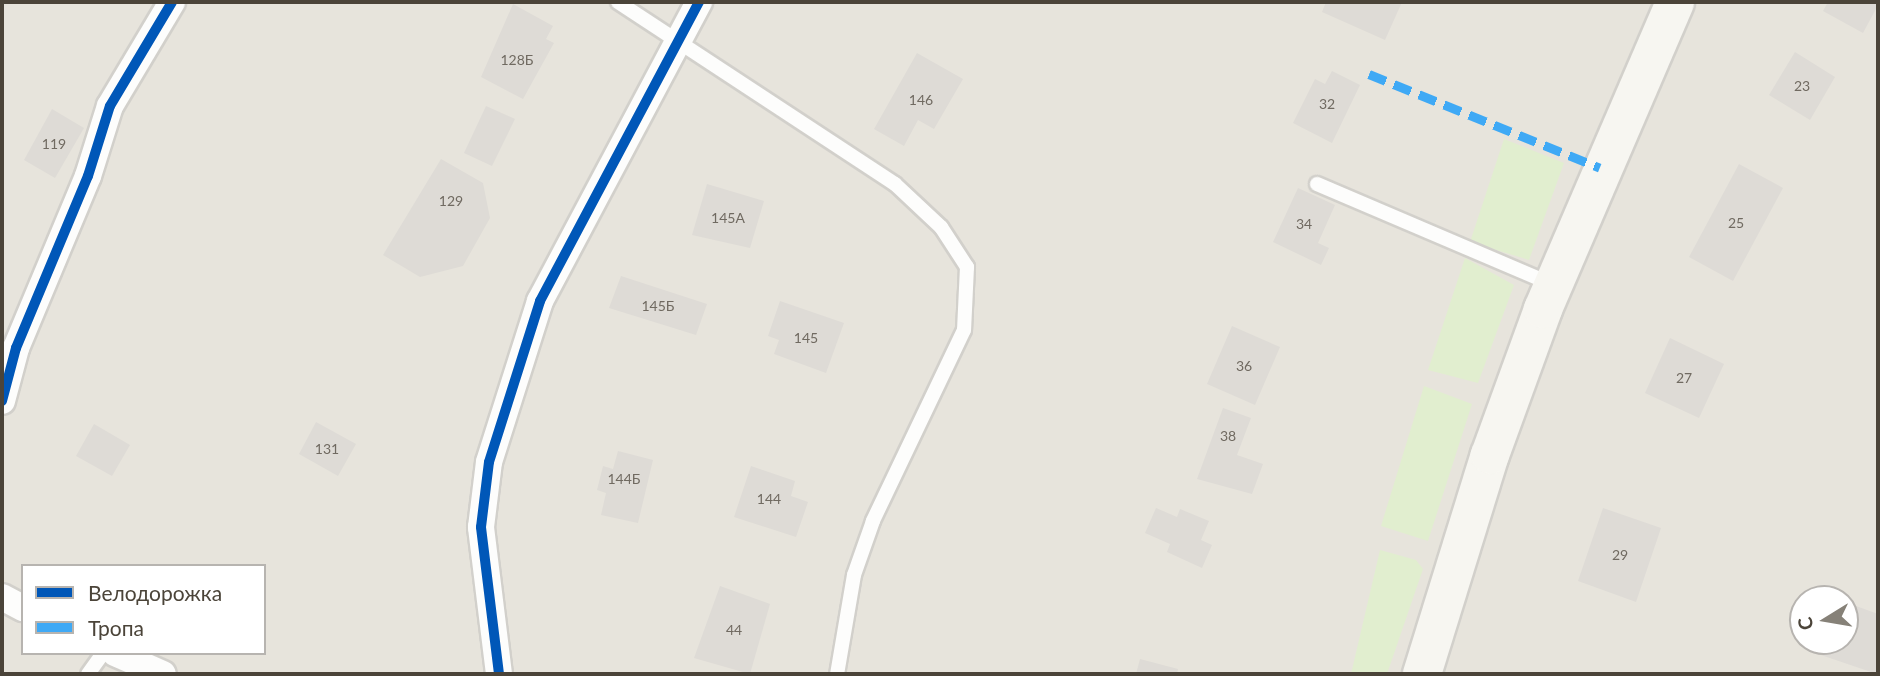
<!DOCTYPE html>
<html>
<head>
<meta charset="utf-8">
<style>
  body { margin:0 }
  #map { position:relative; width:1880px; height:676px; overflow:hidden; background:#f4f2ee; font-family:Lato,sans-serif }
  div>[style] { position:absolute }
  .residential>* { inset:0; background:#e7e4dc }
  .green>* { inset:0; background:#e1eecf }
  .building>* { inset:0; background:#dedbd6 }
  .roads { filter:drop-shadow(2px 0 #d2d0cb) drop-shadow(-2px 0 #d2d0cb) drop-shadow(0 2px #d2d0cb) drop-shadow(0 -2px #d2d0cb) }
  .lane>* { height:14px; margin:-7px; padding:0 7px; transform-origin:7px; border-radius:7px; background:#fdfdfc }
  .street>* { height:26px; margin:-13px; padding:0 13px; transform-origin:13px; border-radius:13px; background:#fdfdfc }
  .secondary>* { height:38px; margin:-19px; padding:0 19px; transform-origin:19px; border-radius:19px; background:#f7f6f1 }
  .quiet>* { height:9px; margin-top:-4.5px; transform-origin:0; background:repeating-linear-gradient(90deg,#3fa9f5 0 18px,transparent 0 27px) }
  .cycleway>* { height:10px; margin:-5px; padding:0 5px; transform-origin:5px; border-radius:5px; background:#0057b8 }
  span { translate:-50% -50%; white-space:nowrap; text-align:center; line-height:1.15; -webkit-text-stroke:5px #fff; paint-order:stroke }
  .number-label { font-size:14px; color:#706a61 }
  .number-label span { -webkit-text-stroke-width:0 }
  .frame { position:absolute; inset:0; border:4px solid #4b4439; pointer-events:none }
  .legend { position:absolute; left:21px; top:564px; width:245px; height:91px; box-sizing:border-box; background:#fff; border:2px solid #b7b4b0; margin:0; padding:9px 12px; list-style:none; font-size:21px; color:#4b4439 }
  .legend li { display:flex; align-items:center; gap:14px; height:35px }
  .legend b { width:35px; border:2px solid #b7b4b0 }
  .north { position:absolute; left:1789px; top:585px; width:70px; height:70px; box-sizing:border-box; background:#fff; border:2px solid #b7b4b0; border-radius:50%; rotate:259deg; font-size:19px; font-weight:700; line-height:28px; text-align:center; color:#4b4439 }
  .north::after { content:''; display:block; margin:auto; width:24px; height:32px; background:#868178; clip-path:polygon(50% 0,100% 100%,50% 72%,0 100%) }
</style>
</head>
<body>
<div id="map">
  <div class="residential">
    <div style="clip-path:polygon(evenodd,2px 2px,1878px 2px,1878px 674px,2px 674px,2px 2px,23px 566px,264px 566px,264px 653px,23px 653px,23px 566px,2px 2px,1803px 599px,1845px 599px,1845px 641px,1803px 641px,1803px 599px)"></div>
  </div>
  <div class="green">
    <div style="clip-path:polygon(1504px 139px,1564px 163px,1529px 260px,1470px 242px)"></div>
    <div style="clip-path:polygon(1465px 258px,1514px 285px,1478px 383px,1428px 370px)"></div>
    <div style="clip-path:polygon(1424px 386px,1472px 404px,1428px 541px,1381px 526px)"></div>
    <div style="clip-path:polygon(1380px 550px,1416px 560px,1423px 569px,1387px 674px,1351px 674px)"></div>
  </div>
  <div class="building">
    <div style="clip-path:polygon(1326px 2px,1402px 2px,1385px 40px,1322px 12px)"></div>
    <div style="clip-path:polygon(1828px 2px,1878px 2px,1878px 5px,1863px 33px,1823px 11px)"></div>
    <div style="clip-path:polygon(513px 4px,553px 26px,546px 39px,554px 43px,523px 99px,481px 77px)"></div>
    <div style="clip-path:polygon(1795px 52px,1835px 77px,1810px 120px,1769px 95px)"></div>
    <div style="clip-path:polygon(917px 53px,963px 79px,934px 129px,918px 120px,904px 146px,874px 129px)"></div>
    <div style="clip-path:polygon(1332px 71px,1360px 85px,1332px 143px,1293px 123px,1315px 79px,1325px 84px)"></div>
    <div style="clip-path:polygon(486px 106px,515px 119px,492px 166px,464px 153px)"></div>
    <div style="clip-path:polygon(52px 109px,84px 128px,55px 178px,24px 160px)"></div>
    <div style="clip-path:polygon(441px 159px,483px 183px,490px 218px,463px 266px,420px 277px,383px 255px)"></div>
    <div style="clip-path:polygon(1739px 164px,1783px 188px,1733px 281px,1689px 257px)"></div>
    <div style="clip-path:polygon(707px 184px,764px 201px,750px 248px,692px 235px)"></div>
    <div style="clip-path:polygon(1298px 188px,1335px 205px,1318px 243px,1329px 248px,1321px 265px,1273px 242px)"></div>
    <div style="clip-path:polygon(621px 276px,707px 304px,696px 335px,609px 308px)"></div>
    <div style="clip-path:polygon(780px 301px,844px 323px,826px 373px,774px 354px,779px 340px,768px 336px)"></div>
    <div style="clip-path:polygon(1232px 326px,1280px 347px,1255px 405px,1207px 384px)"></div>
    <div style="clip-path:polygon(1670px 338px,1724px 364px,1699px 418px,1645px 393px)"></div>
    <div style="clip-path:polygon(1223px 408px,1251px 418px,1237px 455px,1263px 464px,1252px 494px,1197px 479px)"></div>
    <div style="clip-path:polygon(316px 422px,356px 444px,338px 476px,299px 454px)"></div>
    <div style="clip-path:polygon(94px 424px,130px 445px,112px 476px,76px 456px)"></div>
    <div style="clip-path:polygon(618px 451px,653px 460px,638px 523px,601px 515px,606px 493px,597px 490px,603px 466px,613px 469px)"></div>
    <div style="clip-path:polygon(751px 466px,795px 481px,791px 496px,808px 502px,796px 537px,734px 517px)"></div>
    <div style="clip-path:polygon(1156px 508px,1177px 517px,1180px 509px,1209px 521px,1201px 540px,1212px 545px,1202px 568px,1167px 552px,1170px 544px,1145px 533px)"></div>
    <div style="clip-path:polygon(1603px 508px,1661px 528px,1636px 602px,1578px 581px)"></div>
    <div style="clip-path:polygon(720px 586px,770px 604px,750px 674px,694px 658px)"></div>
    <div style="clip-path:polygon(1845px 602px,1878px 614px,1877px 674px,1812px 652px,1816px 641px,1845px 641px)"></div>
    <div style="clip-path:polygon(1140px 659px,1178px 669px,1177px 674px,1136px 674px)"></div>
  </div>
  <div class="roads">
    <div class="lane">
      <div style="left:618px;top:2px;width:331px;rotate:33.3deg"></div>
      <div style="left:895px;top:184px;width:63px;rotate:43.1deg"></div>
      <div style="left:941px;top:227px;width:48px;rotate:57deg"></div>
      <div style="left:967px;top:267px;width:63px;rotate:92.7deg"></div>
      <div style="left:964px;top:330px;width:212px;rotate:115.5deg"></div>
      <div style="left:873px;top:521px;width:57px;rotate:109.4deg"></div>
      <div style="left:854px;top:575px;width:100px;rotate:99.7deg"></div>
      <div style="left:1317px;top:184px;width:254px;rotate:23.1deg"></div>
      <div style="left:88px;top:674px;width:26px;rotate:-54deg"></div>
    </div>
    <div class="street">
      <div style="left:2px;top:401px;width:55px;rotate:-75.2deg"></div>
      <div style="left:16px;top:348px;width:186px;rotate:-67.3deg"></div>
      <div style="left:88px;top:176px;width:73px;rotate:-72.6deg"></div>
      <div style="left:110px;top:106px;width:121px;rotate:-59.2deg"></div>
      <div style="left:2px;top:597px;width:24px;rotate:28deg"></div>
      <div style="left:115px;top:653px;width:52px;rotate:23.6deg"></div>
      <div style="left:499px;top:674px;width:148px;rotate:-97deg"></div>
      <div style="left:481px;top:527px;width:65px;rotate:-83deg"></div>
      <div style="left:489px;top:462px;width:169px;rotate:-72.4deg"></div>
      <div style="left:540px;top:301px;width:339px;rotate:-62deg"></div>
    </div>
    <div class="secondary">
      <div style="left:1422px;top:674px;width:229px;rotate:-72.8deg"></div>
      <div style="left:1490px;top:455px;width:155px;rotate:-70deg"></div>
      <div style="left:1543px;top:309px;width:334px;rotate:-66.7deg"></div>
    </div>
  </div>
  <div class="quiet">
    <div style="left:1369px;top:74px;width:249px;rotate:22.1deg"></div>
  </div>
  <div class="cycleway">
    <div style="left:2px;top:401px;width:55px;rotate:-75.2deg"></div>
    <div style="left:16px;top:348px;width:186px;rotate:-67.3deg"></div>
    <div style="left:88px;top:176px;width:73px;rotate:-72.6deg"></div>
    <div style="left:110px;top:106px;width:121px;rotate:-59.2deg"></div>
    <div style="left:499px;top:674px;width:148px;rotate:-97deg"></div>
    <div style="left:481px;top:527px;width:65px;rotate:-83deg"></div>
    <div style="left:489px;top:462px;width:169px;rotate:-72.4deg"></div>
    <div style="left:540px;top:301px;width:339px;rotate:-62deg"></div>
  </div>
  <div class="number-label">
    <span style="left:517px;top:60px">128Б</span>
    <span style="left:1802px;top:86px">23</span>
    <span style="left:921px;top:100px">146</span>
    <span style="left:1327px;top:104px">32</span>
    <span style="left:54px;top:144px">119</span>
    <span style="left:451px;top:201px">129</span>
    <span style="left:728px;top:218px">145А</span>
    <span style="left:1736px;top:223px">25</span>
    <span style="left:1304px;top:224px">34</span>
    <span style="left:658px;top:306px">145Б</span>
    <span style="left:806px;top:338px">145</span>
    <span style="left:1244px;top:366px">36</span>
    <span style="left:1684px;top:378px">27</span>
    <span style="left:1228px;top:436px">38</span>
    <span style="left:327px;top:449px">131</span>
    <span style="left:624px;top:479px">144Б</span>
    <span style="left:769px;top:499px">144</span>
    <span style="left:1620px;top:555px">29</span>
    <span style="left:734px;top:630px">44</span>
  </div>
  <div class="frame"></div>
  <ul class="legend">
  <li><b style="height:9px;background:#0057b8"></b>Велодорожка</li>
  <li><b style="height:9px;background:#3fa9f5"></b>Тропа</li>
  </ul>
  <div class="north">С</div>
</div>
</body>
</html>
